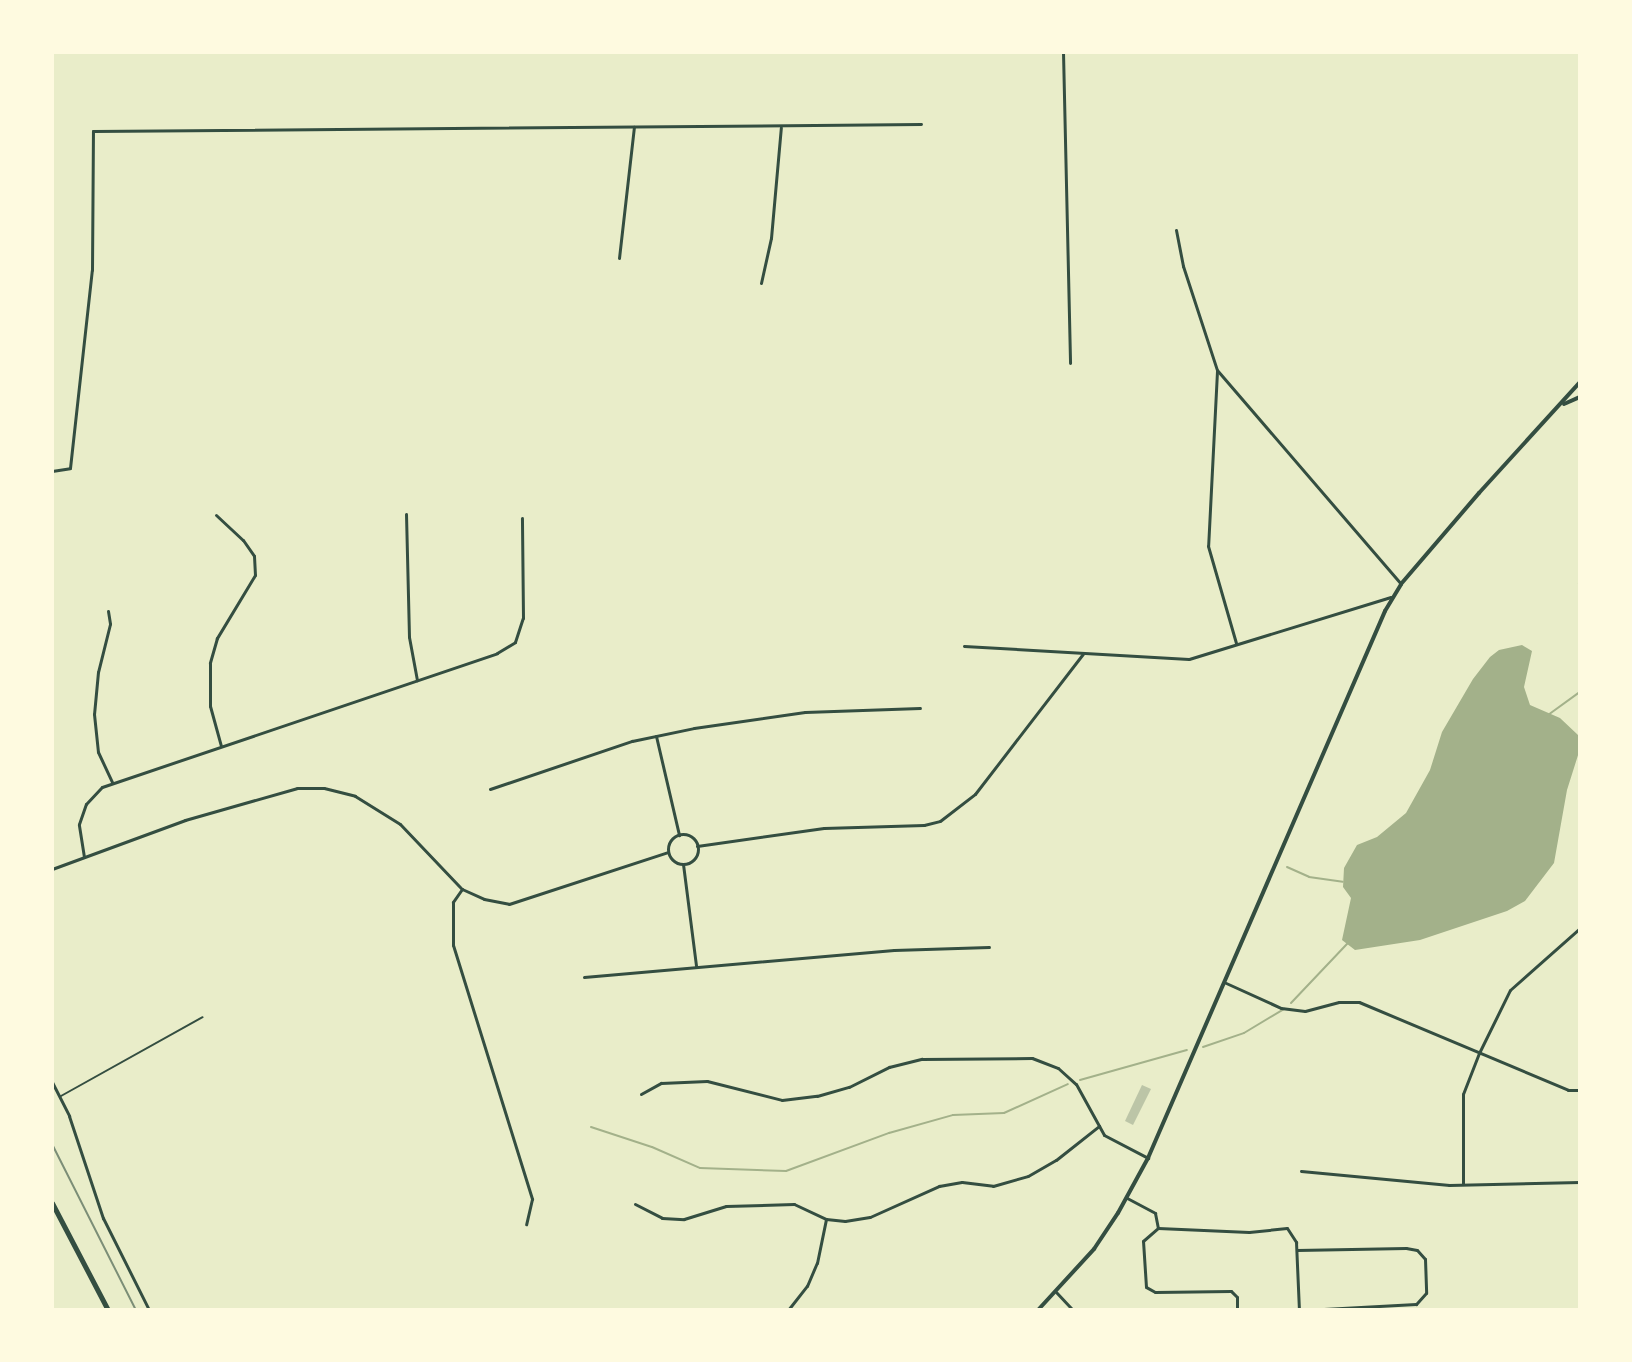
<!DOCTYPE html>
<html>
<head>
<meta charset="utf-8">
<style>
  body { margin:0 }
  #map { position:relative; width:1632px; height:1362px; overflow:hidden; background:#e9edc9; font-family:Inter,sans-serif }
  div>[style] { position:absolute }
  .water>* { inset:0; background:#a3b18a }
  .stream>* { height:2px; margin:-1px; padding:0 1px; transform-origin:1px; border-radius:1px; background:#a3b18a }
  .building>* { inset:0; background:#bcc5a7 }
  .service>* { height:2px; margin:-1px; padding:0 1px; transform-origin:1px; border-radius:1px; background:#344e41 }
  .minor>* { height:3px; margin:-1.5px; padding:0 1.5px; transform-origin:1.5px; border-radius:1.5px; background:#344e41 }
  .minor>.ring { margin:-1.5px; padding:0; box-sizing:content-box; background:none; border:3px solid #344e41; border-radius:50% }
  .tertiary>* { height:4px; margin:-2px; padding:0 2px; transform-origin:2px; border-radius:2px; background:#344e41 }
  .primary>* { height:5px; margin:-2.5px; padding:0 2.5px; transform-origin:2.5px; border-radius:2.5px; background:#344e41 }
  .rail>* { height:2px; margin:-1px; padding:0 1px; transform-origin:1px; border-radius:1px; background:#7c8e77 }
  span { translate:-50% -50%; white-space:nowrap; text-align:center; line-height:1.15; -webkit-text-stroke:6px #fefae0; paint-order:stroke }
  .frame { position:absolute; inset:0; border:54px solid #fefae0; pointer-events:none }
</style>
</head>
<body>
<div id="map">
  <div class="water">
    <div style="clip-path:polygon(1522px 645px,1532px 651px,1524px 687px,1530px 705px,1560px 718px,1578px 735px,1579px 752px,1567px 790px,1554px 863px,1525px 901px,1507px 911px,1420px 940px,1355px 950px,1342px 940px,1351px 898px,1343px 887px,1344px 868px,1357px 845px,1377px 837px,1406px 813px,1430px 770px,1442px 732px,1473px 679px,1490px 657px,1499px 650px)"></div>
  </div>
  <div class="stream">
    <div style="left:1548px;top:715px;width:39px;rotate:-36deg"></div>
    <div style="left:1287px;top:867px;width:24px;rotate:24deg"></div>
    <div style="left:1309px;top:877px;width:34px;rotate:8deg"></div>
    <div style="left:1291px;top:1003px;width:83px;rotate:-46.5deg"></div>
    <div style="left:1203px;top:1047px;width:43px;rotate:-18.9deg"></div>
    <div style="left:1244px;top:1033px;width:47px;rotate:-31deg"></div>
    <div style="left:1080px;top:1080px;width:111px;rotate:-15.7deg"></div>
    <div style="left:591px;top:1127px;width:64px;rotate:18.2deg"></div>
    <div style="left:652px;top:1147px;width:52px;rotate:23.6deg"></div>
    <div style="left:700px;top:1168px;width:86px;rotate:2deg"></div>
    <div style="left:786px;top:1171px;width:110px;rotate:-20.3deg"></div>
    <div style="left:889px;top:1133px;width:66px;rotate:-15.7deg"></div>
    <div style="left:953px;top:1115px;width:51px;rotate:-2.2deg"></div>
    <div style="left:1004px;top:1113px;width:70px;rotate:-24.4deg"></div>
  </div>
  <div class="building">
    <div style="clip-path:polygon(1142px 1085px,1151px 1089px,1133px 1125px,1125px 1121px)"></div>
  </div>
  <div class="service">
    <div style="left:61px;top:1096px;width:162px;rotate:-29.1deg"></div>
  </div>
  <div class="minor">
    <div style="left:1063px;top:52px;width:311px;rotate:88.7deg"></div>
    <div style="left:1176px;top:230px;width:37px;rotate:79deg"></div>
    <div style="left:1183px;top:266px;width:109px;rotate:71.9deg"></div>
    <div style="left:1217px;top:370px;width:282px;rotate:49.3deg"></div>
    <div style="left:619px;top:258px;width:132px;rotate:-83.5deg"></div>
    <div style="left:761px;top:283px;width:46px;rotate:-77.5deg"></div>
    <div style="left:771px;top:238px;width:111px;rotate:-84.9deg"></div>
    <div style="left:1217px;top:371px;width:175px;rotate:92.9deg"></div>
    <div style="left:1208px;top:546px;width:101px;rotate:73.9deg"></div>
    <div style="left:52px;top:471px;width:18px;rotate:-9deg"></div>
    <div style="left:70px;top:468px;width:199px;rotate:-83.7deg"></div>
    <div style="left:92px;top:270px;width:139px;rotate:-89.6deg"></div>
    <div style="left:93px;top:131px;width:828px;rotate:-0.48deg"></div>
    <div style="left:406px;top:514px;width:123px;rotate:88.6deg"></div>
    <div style="left:409px;top:637px;width:44px;rotate:79.5deg"></div>
    <div style="left:216px;top:515px;width:37px;rotate:43deg"></div>
    <div style="left:243px;top:540px;width:19px;rotate:55deg"></div>
    <div style="left:254px;top:556px;width:19px;rotate:87deg"></div>
    <div style="left:255px;top:575px;width:74px;rotate:121.1deg"></div>
    <div style="left:217px;top:638px;width:26px;rotate:106deg"></div>
    <div style="left:210px;top:663px;width:43px;rotate:90deg"></div>
    <div style="left:210px;top:706px;width:41px;rotate:74.6deg"></div>
    <div style="left:1579px;top:583px;width:1px;rotate:45deg"></div>
    <div style="left:108px;top:611px;width:13px;rotate:81deg"></div>
    <div style="left:110px;top:624px;width:49px;rotate:104deg"></div>
    <div style="left:98px;top:672px;width:42px;rotate:95.4deg"></div>
    <div style="left:94px;top:714px;width:38px;rotate:84deg"></div>
    <div style="left:98px;top:752px;width:33px;rotate:65deg"></div>
    <div style="left:964px;top:646px;width:225px;rotate:3.3deg"></div>
    <div style="left:1189px;top:659px;width:211px;rotate:-17.1deg"></div>
    <div style="left:656px;top:736px;width:102px;rotate:76.9deg"></div>
    <div style="left:490px;top:789px;width:150px;rotate:-18.7deg"></div>
    <div style="left:632px;top:741px;width:63px;rotate:-11.8deg"></div>
    <div style="left:694px;top:728px;width:112px;rotate:-8.2deg"></div>
    <div style="left:805px;top:712px;width:115px;rotate:-2deg"></div>
    <div class="ring" style="left:668px;top:834px;width:27px;height:27px"></div>
    <div style="left:697px;top:846px;width:128px;rotate:-8.1deg"></div>
    <div style="left:824px;top:828px;width:100px;rotate:-1.7deg"></div>
    <div style="left:924px;top:825px;width:16px;rotate:-14deg"></div>
    <div style="left:940px;top:821px;width:44px;rotate:-37.6deg"></div>
    <div style="left:975px;top:794px;width:177px;rotate:-52.4deg"></div>
    <div style="left:84px;top:857px;width:33px;rotate:-99deg"></div>
    <div style="left:79px;top:824px;width:21px;rotate:-71deg"></div>
    <div style="left:86px;top:804px;width:23px;rotate:-47deg"></div>
    <div style="left:102px;top:787px;width:417px;rotate:-18.7deg"></div>
    <div style="left:497px;top:653px;width:21px;rotate:-31deg"></div>
    <div style="left:515px;top:642px;width:25px;rotate:-72deg"></div>
    <div style="left:523px;top:618px;width:100px;rotate:-90.6deg"></div>
    <div style="left:683px;top:864px;width:103px;rotate:82.7deg"></div>
    <div style="left:52px;top:869px;width:142px;rotate:-20.2deg"></div>
    <div style="left:185px;top:820px;width:116px;rotate:-15.9deg"></div>
    <div style="left:297px;top:788px;width:27px"></div>
    <div style="left:324px;top:788px;width:32px;rotate:14deg"></div>
    <div style="left:355px;top:796px;width:53px;rotate:31.9deg"></div>
    <div style="left:400px;top:824px;width:90px;rotate:46.4deg"></div>
    <div style="left:462px;top:889px;width:24px;rotate:24deg"></div>
    <div style="left:484px;top:899px;width:25px;rotate:11deg"></div>
    <div style="left:509px;top:904px;width:167px;rotate:-18.1deg"></div>
    <div style="left:462px;top:889px;width:16px;rotate:125deg"></div>
    <div style="left:453px;top:902px;width:43px;rotate:90deg"></div>
    <div style="left:453px;top:945px;width:266px;rotate:72.7deg"></div>
    <div style="left:532px;top:1199px;width:26px;rotate:103deg"></div>
    <div style="left:584px;top:977px;width:311px;rotate:-5deg"></div>
    <div style="left:894px;top:950px;width:95px;rotate:-1.8deg"></div>
    <div style="left:1226px;top:983px;width:60px;rotate:24.4deg"></div>
    <div style="left:1281px;top:1008px;width:24px;rotate:7deg"></div>
    <div style="left:1305px;top:1011px;width:35px;rotate:-15deg"></div>
    <div style="left:1339px;top:1002px;width:20px"></div>
    <div style="left:1359px;top:1002px;width:227px;rotate:22.8deg"></div>
    <div style="left:1568px;top:1090px;width:12px"></div>
    <div style="left:52px;top:1082px;width:38px;rotate:63deg"></div>
    <div style="left:69px;top:1116px;width:108px;rotate:71.6deg"></div>
    <div style="left:103px;top:1218px;width:103px;rotate:63.4deg"></div>
    <div style="left:641px;top:1094px;width:23px;rotate:-29deg"></div>
    <div style="left:661px;top:1083px;width:46px;rotate:-2.5deg"></div>
    <div style="left:707px;top:1081px;width:77px;rotate:14.2deg"></div>
    <div style="left:782px;top:1100px;width:35px;rotate:-7deg"></div>
    <div style="left:817px;top:1096px;width:33px;rotate:-16deg"></div>
    <div style="left:849px;top:1087px;width:45px;rotate:-26.6deg"></div>
    <div style="left:889px;top:1067px;width:34px;rotate:-14deg"></div>
    <div style="left:922px;top:1059px;width:110px;rotate:-0.5deg"></div>
    <div style="left:1032px;top:1058px;width:28px;rotate:21deg"></div>
    <div style="left:1058px;top:1068px;width:24px;rotate:42deg"></div>
    <div style="left:1076px;top:1084px;width:58px;rotate:61.2deg"></div>
    <div style="left:1104px;top:1135px;width:50px;rotate:27.6deg"></div>
    <div style="left:1301px;top:1171px;width:149px;rotate:5.4deg"></div>
    <div style="left:1449px;top:1185px;width:131px;rotate:-1.3deg"></div>
    <div style="left:1463px;top:1184px;width:90px;rotate:-90deg"></div>
    <div style="left:1463px;top:1094px;width:44px;rotate:-68.7deg"></div>
    <div style="left:1479px;top:1053px;width:70px;rotate:-63.8deg"></div>
    <div style="left:1510px;top:990px;width:94px;rotate:-41.5deg"></div>
    <div style="left:1127px;top:1198px;width:32px;rotate:28deg"></div>
    <div style="left:1155px;top:1213px;width:15px;rotate:79deg"></div>
    <div style="left:635px;top:1204px;width:30px;rotate:27deg"></div>
    <div style="left:662px;top:1218px;width:22px;rotate:3deg"></div>
    <div style="left:684px;top:1219px;width:44px;rotate:-17.2deg"></div>
    <div style="left:726px;top:1206px;width:68px;rotate:-1.7deg"></div>
    <div style="left:794px;top:1204px;width:35px;rotate:25deg"></div>
    <div style="left:826px;top:1219px;width:19px;rotate:6deg"></div>
    <div style="left:845px;top:1221px;width:25px;rotate:-9deg"></div>
    <div style="left:870px;top:1217px;width:76px;rotate:-24.2deg"></div>
    <div style="left:939px;top:1186px;width:23px;rotate:-10deg"></div>
    <div style="left:962px;top:1182px;width:31px;rotate:7deg"></div>
    <div style="left:993px;top:1186px;width:36px;rotate:-16deg"></div>
    <div style="left:1028px;top:1176px;width:32px;rotate:-30deg"></div>
    <div style="left:1056px;top:1160px;width:55px;rotate:-38.3deg"></div>
    <div style="left:1297px;top:1250px;width:109px;rotate:-1.1deg"></div>
    <div style="left:1406px;top:1248px;width:11px;rotate:10deg"></div>
    <div style="left:1417px;top:1250px;width:12px;rotate:48deg"></div>
    <div style="left:1425px;top:1259px;width:34px;rotate:88deg"></div>
    <div style="left:1426px;top:1293px;width:15px;rotate:132deg"></div>
    <div style="left:1416px;top:1304px;width:111px;rotate:176.9deg"></div>
    <div style="left:1056px;top:1292px;width:25px;rotate:47deg"></div>
    <div style="left:788px;top:1310px;width:31px;rotate:-52deg"></div>
    <div style="left:807px;top:1286px;width:25px;rotate:-67deg"></div>
    <div style="left:817px;top:1263px;width:45px;rotate:-78.4deg"></div>
    <div style="left:1237px;top:1310px;width:13px;rotate:-90deg"></div>
    <div style="left:1237px;top:1297px;width:8px;rotate:-135deg"></div>
    <div style="left:1231px;top:1291px;width:76px;rotate:179.2deg"></div>
    <div style="left:1155px;top:1292px;width:10px;rotate:-151deg"></div>
    <div style="left:1146px;top:1287px;width:46px;rotate:-93.7deg"></div>
    <div style="left:1143px;top:1241px;width:20px;rotate:-41deg"></div>
    <div style="left:1158px;top:1228px;width:91px;rotate:2.5deg"></div>
    <div style="left:1249px;top:1232px;width:38px;rotate:-6deg"></div>
    <div style="left:1287px;top:1228px;width:17px;rotate:57deg"></div>
    <div style="left:1296px;top:1242px;width:68px;rotate:87.5deg"></div>
  </div>
  <div class="tertiary">
    <div style="left:1564px;top:404px;width:17px;rotate:-24deg"></div>
    <div style="left:1038px;top:1310px;width:83px;rotate:-47.4deg"></div>
    <div style="left:1094px;top:1249px;width:43px;rotate:-56.3deg"></div>
    <div style="left:1118px;top:1213px;width:63px;rotate:-61.4deg"></div>
    <div style="left:1148px;top:1158px;width:596px;rotate:-66.57deg"></div>
    <div style="left:1385px;top:611px;width:31px;rotate:-59deg"></div>
    <div style="left:1401px;top:584px;width:120px;rotate:-49.4deg"></div>
    <div style="left:1479px;top:493px;width:150px;rotate:-47.7deg"></div>
  </div>
  <div class="primary">
    <div style="left:52px;top:1203px;width:121px;rotate:62.4deg"></div>
  </div>
  <div class="rail">
    <div style="left:52px;top:1144px;width:186px;rotate:63.2deg"></div>
  </div>
  <div class="frame"></div>
</div>
</body>
</html>
